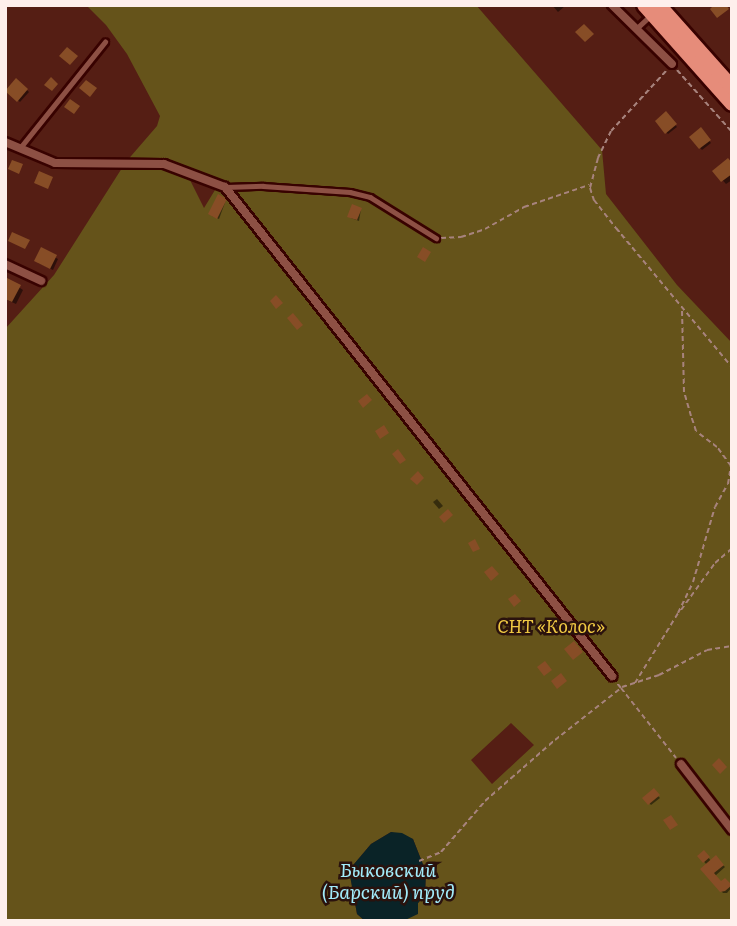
<!DOCTYPE html>
<html>
<head>
<meta charset="utf-8">
<style>
  body { margin:0 }
  #map { position:relative; width:737px; height:926px; overflow:hidden; background:#551e14; font-family:Literata,serif }
  div>[style] { position:absolute }
  .green>* { inset:0; background:#65531a }
  .water>* { inset:0; background:#0a2327 }
  .shadow>* { inset:0; background:#0007 }
  .building>* { inset:0; background:#874d26 }
  .path>* { height:2px; margin-top:-1px; transform-origin:0; background:repeating-linear-gradient(90deg,#a7837d 0 5px,transparent 0 8.5px) }
  .roads { filter:drop-shadow(2px 0 #380200) drop-shadow(-2px 0 #380200) drop-shadow(0 2px #380200) drop-shadow(0 -2px #380200) }
  .service>* { height:4.5px; margin:-2.25px; padding:0 2.25px; transform-origin:2.25px; border-radius:2.25px; background:#8d5044 }
  .minor>* { height:8px; margin:-4px; padding:0 4px; transform-origin:4px; border-radius:4px; background:#8d5044 }
  .trunk>* { height:14px; margin:-7px; padding:0 7px; transform-origin:7px; border-radius:7px; background:#e68c7a }
  span { translate:-50% -50%; white-space:nowrap; text-align:center; line-height:1.15; -webkit-text-stroke:5px #2a120d; paint-order:stroke }
  .park-label { font-size:18px; color:#f0c943; font-style:italic }
  .water-label { font-size:19px; color:#a2ebfa; font-style:italic }
  .frame { position:absolute; inset:0; border:7px solid #feefec; pointer-events:none }
</style>
</head>
<body>
<div id="map">
  <div class="green">
    <div style="clip-path:polygon(evenodd,86px 5px,476px 5px,602px 150px,606px 194px,677px 285px,732px 343px,732px 921px,403px 921px,425px 895px,426px 872px,413px 839px,391px 832px,371px 844px,349px 870px,357px 914px,365px 921px,5px 921px,5px 329px,54px 275px,122px 168px,164px 169px,190px 180px,204px 208px,215px 190px,224px 187px,164px 164px,125px 163px,157px 126px,160px 116px,127px 54px,106px 25px,86px 5px,511px 723px,534px 745px,492px 784px,471px 760px,511px 723px)"></div>
  </div>
  <div class="water">
    <div style="clip-path:polygon(391px 832px,402px 833px,413px 839px,426px 872px,425px 895px,418px 903px,418px 914px,403px 921px,365px 921px,357px 914px,349px 870px,371px 844px)"></div>
  </div>
  <div class="shadow">
    <div style="clip-path:polygon(552px 5px,565px 5px,565px 6px,558px 12px)"></div>
    <div style="clip-path:polygon(16px 80px,29px 92px,20px 102px,7px 90px)"></div>
    <div style="clip-path:polygon(666px 114px,677px 127px,668px 134px,657px 121px)"></div>
    <div style="clip-path:polygon(700px 129px,711px 143px,702px 150px,691px 137px)"></div>
    <div style="clip-path:polygon(732px 165px,732px 180px,726px 184px,715px 172px)"></div>
    <div style="clip-path:polygon(226px 200px,219px 219px,212px 216px)"></div>
    <div style="clip-path:polygon(361px 209px,359px 221px,351px 218px)"></div>
    <div style="clip-path:polygon(42px 250px,58px 259px,53px 270px,38px 263px)"></div>
    <div style="clip-path:polygon(8px 280px,23px 290px,16px 304px,5px 299px)"></div>
    <div style="clip-path:polygon(437px 499px,443px 506px,439px 509px,433px 502px)"></div>
    <div style="clip-path:polygon(653px 791px,660px 798px,651px 805px,645px 798px)"></div>
    <div style="clip-path:polygon(704px 852px,711px 861px,716px 858px,725px 867px,715px 876px,721px 884px,725px 880px,732px 887px,727px 893px,723px 893px,702px 870px,707px 865px,699px 856px)"></div>
  </div>
  <div class="building">
    <div style="clip-path:polygon(714px 5px,726px 5px,729px 9px,717px 18px,710px 9px)"></div>
    <div style="clip-path:polygon(584px 24px,594px 34px,585px 42px,575px 32px)"></div>
    <div style="clip-path:polygon(67px 47px,78px 56px,70px 65px,59px 56px)"></div>
    <div style="clip-path:polygon(51px 77px,58px 84px,52px 91px,44px 85px)"></div>
    <div style="clip-path:polygon(16px 78px,28px 89px,17px 102px,5px 91px)"></div>
    <div style="clip-path:polygon(86px 80px,97px 88px,90px 97px,79px 88px)"></div>
    <div style="clip-path:polygon(70px 99px,80px 106px,74px 114px,64px 107px)"></div>
    <div style="clip-path:polygon(666px 111px,677px 124px,665px 134px,655px 121px)"></div>
    <div style="clip-path:polygon(701px 127px,711px 140px,699px 149px,689px 137px)"></div>
    <div style="clip-path:polygon(728px 158px,732px 163px,732px 174px,721px 182px,712px 171px)"></div>
    <div style="clip-path:polygon(12px 160px,23px 164px,19px 174px,8px 169px)"></div>
    <div style="clip-path:polygon(39px 171px,53px 177px,48px 189px,34px 183px)"></div>
    <div style="clip-path:polygon(218px 194px,227px 199px,217px 219px,208px 214px)"></div>
    <div style="clip-path:polygon(352px 204px,362px 208px,357px 220px,347px 217px)"></div>
    <div style="clip-path:polygon(12px 232px,30px 240px,25px 249px,8px 241px)"></div>
    <div style="clip-path:polygon(41px 247px,57px 255px,50px 269px,34px 261px)"></div>
    <div style="clip-path:polygon(423px 247px,431px 252px,425px 262px,417px 257px)"></div>
    <div style="clip-path:polygon(7px 278px,21px 285px,12px 302px,5px 299px)"></div>
    <div style="clip-path:polygon(276px 295px,283px 303px,276px 309px,270px 301px)"></div>
    <div style="clip-path:polygon(293px 313px,303px 325px,297px 330px,287px 318px)"></div>
    <div style="clip-path:polygon(367px 394px,372px 400px,363px 408px,358px 401px)"></div>
    <div style="clip-path:polygon(384px 425px,389px 433px,380px 439px,375px 431px)"></div>
    <div style="clip-path:polygon(398px 449px,406px 460px,400px 464px,392px 454px)"></div>
    <div style="clip-path:polygon(418px 471px,424px 478px,417px 485px,410px 479px)"></div>
    <div style="clip-path:polygon(448px 509px,453px 515px,444px 523px,439px 517px)"></div>
    <div style="clip-path:polygon(475px 539px,480px 549px,473px 552px,468px 543px)"></div>
    <div style="clip-path:polygon(492px 566px,499px 574px,491px 581px,484px 572px)"></div>
    <div style="clip-path:polygon(515px 594px,521px 601px,514px 607px,508px 599px)"></div>
    <div style="clip-path:polygon(574px 641px,583px 652px,573px 660px,564px 649px)"></div>
    <div style="clip-path:polygon(545px 661px,552px 670px,544px 676px,537px 667px)"></div>
    <div style="clip-path:polygon(561px 673px,567px 681px,557px 689px,551px 681px)"></div>
    <div style="clip-path:polygon(719px 758px,727px 767px,720px 774px,712px 765px)"></div>
    <div style="clip-path:polygon(654px 788px,660px 795px,648px 805px,642px 798px)"></div>
    <div style="clip-path:polygon(671px 815px,678px 825px,670px 830px,663px 820px)"></div>
    <div style="clip-path:polygon(704px 850px,710px 857px,703px 863px,697px 856px)"></div>
    <div style="clip-path:polygon(716px 855px,724px 865px,714px 873px,721px 881px,725px 878px,732px 885px,725px 891px,720px 892px,700px 869px)"></div>
  </div>
  <div class="path">
    <div style="left:677px;top:70px;width:83px;rotate:48.4deg"></div>
    <div style="left:666px;top:71px;width:81px;rotate:132.5deg"></div>
    <div style="left:611px;top:131px;width:30px;rotate:116deg"></div>
    <div style="left:598px;top:158px;width:31px;rotate:105deg"></div>
    <div style="left:590px;top:188px;width:13px;rotate:72deg"></div>
    <div style="left:594px;top:200px;width:36px;rotate:52deg"></div>
    <div style="left:616px;top:228px;width:181px;rotate:50.2deg"></div>
    <div style="left:441px;top:238px;width:20px;rotate:-3deg"></div>
    <div style="left:461px;top:237px;width:25px;rotate:-18deg"></div>
    <div style="left:485px;top:229px;width:45px;rotate:-29.4deg"></div>
    <div style="left:524px;top:207px;width:69px;rotate:-18.7deg"></div>
    <div style="left:681px;top:610px;width:58px;rotate:-54.1deg"></div>
    <div style="left:715px;top:563px;width:23px;rotate:-41deg"></div>
    <div style="left:635px;top:683px;width:82px;rotate:-58.4deg"></div>
    <div style="left:678px;top:613px;width:34px;rotate:-64deg"></div>
    <div style="left:693px;top:582px;width:78px;rotate:-73.7deg"></div>
    <div style="left:715px;top:507px;width:26px;rotate:-61deg"></div>
    <div style="left:728px;top:484px;width:18px;rotate:-81deg"></div>
    <div style="left:731px;top:466px;width:24px;rotate:-126deg"></div>
    <div style="left:717px;top:447px;width:26px;rotate:-143deg"></div>
    <div style="left:696px;top:431px;width:16px;rotate:-108deg"></div>
    <div style="left:691px;top:416px;width:25px;rotate:-106deg"></div>
    <div style="left:684px;top:392px;width:81px;rotate:-91.4deg"></div>
    <div style="left:622px;top:687px;width:39px;rotate:-18deg"></div>
    <div style="left:659px;top:675px;width:54px;rotate:-27.5deg"></div>
    <div style="left:707px;top:650px;width:25px;rotate:-9deg"></div>
    <div style="left:621px;top:688px;width:89px;rotate:51.8deg"></div>
    <div style="left:419px;top:861px;width:24px;rotate:-22deg"></div>
    <div style="left:441px;top:852px;width:67px;rotate:-49.2deg"></div>
    <div style="left:485px;top:801px;width:93px;rotate:-41.1deg"></div>
    <div style="left:555px;top:740px;width:84px;rotate:-38.2deg"></div>
    <div style="left:621px;top:688px;width:6px;rotate:-129deg"></div>
  </div>
  <div class="roads">
    <div class="service">
      <div style="left:636px;top:29px;width:19px;rotate:-43deg"></div>
      <div style="left:20px;top:148px;width:136px;rotate:-51.3deg"></div>
      <div style="left:226px;top:187px;width:37px;rotate:-2deg"></div>
      <div style="left:263px;top:186px;width:87px;rotate:3.9deg"></div>
      <div style="left:350px;top:192px;width:21px;rotate:14deg"></div>
      <div style="left:370px;top:197px;width:78px;rotate:31.8deg"></div>
    </div>
    <div class="minor">
      <div style="left:612px;top:5px;width:84px;rotate:44.5deg"></div>
      <div style="left:5px;top:142px;width:54px;rotate:22.8deg"></div>
      <div style="left:55px;top:163px;width:109px;rotate:0.5deg"></div>
      <div style="left:164px;top:164px;width:65px;rotate:20.7deg"></div>
      <div style="left:225px;top:187px;width:624px;rotate:51.64deg"></div>
      <div style="left:5px;top:264px;width:40px;rotate:25deg"></div>
      <div style="left:681px;top:764px;width:83px;rotate:52.3deg"></div>
    </div>
    <div class="trunk">
      <div style="left:644px;top:5px;width:132px;rotate:48.4deg"></div>
      <div style="left:659px;top:5px;width:110px;rotate:48.3deg"></div>
    </div>
  </div>
  <div class="park-label">
    <span style="left:551px;top:626px">СНТ «Колос»</span>
  </div>
  <div class="water-label">
    <span style="left:388px;top:881px">Быковский<br>(Барский) пруд</span>
  </div>
  <div class="frame"></div>
</div>
</body>
</html>
